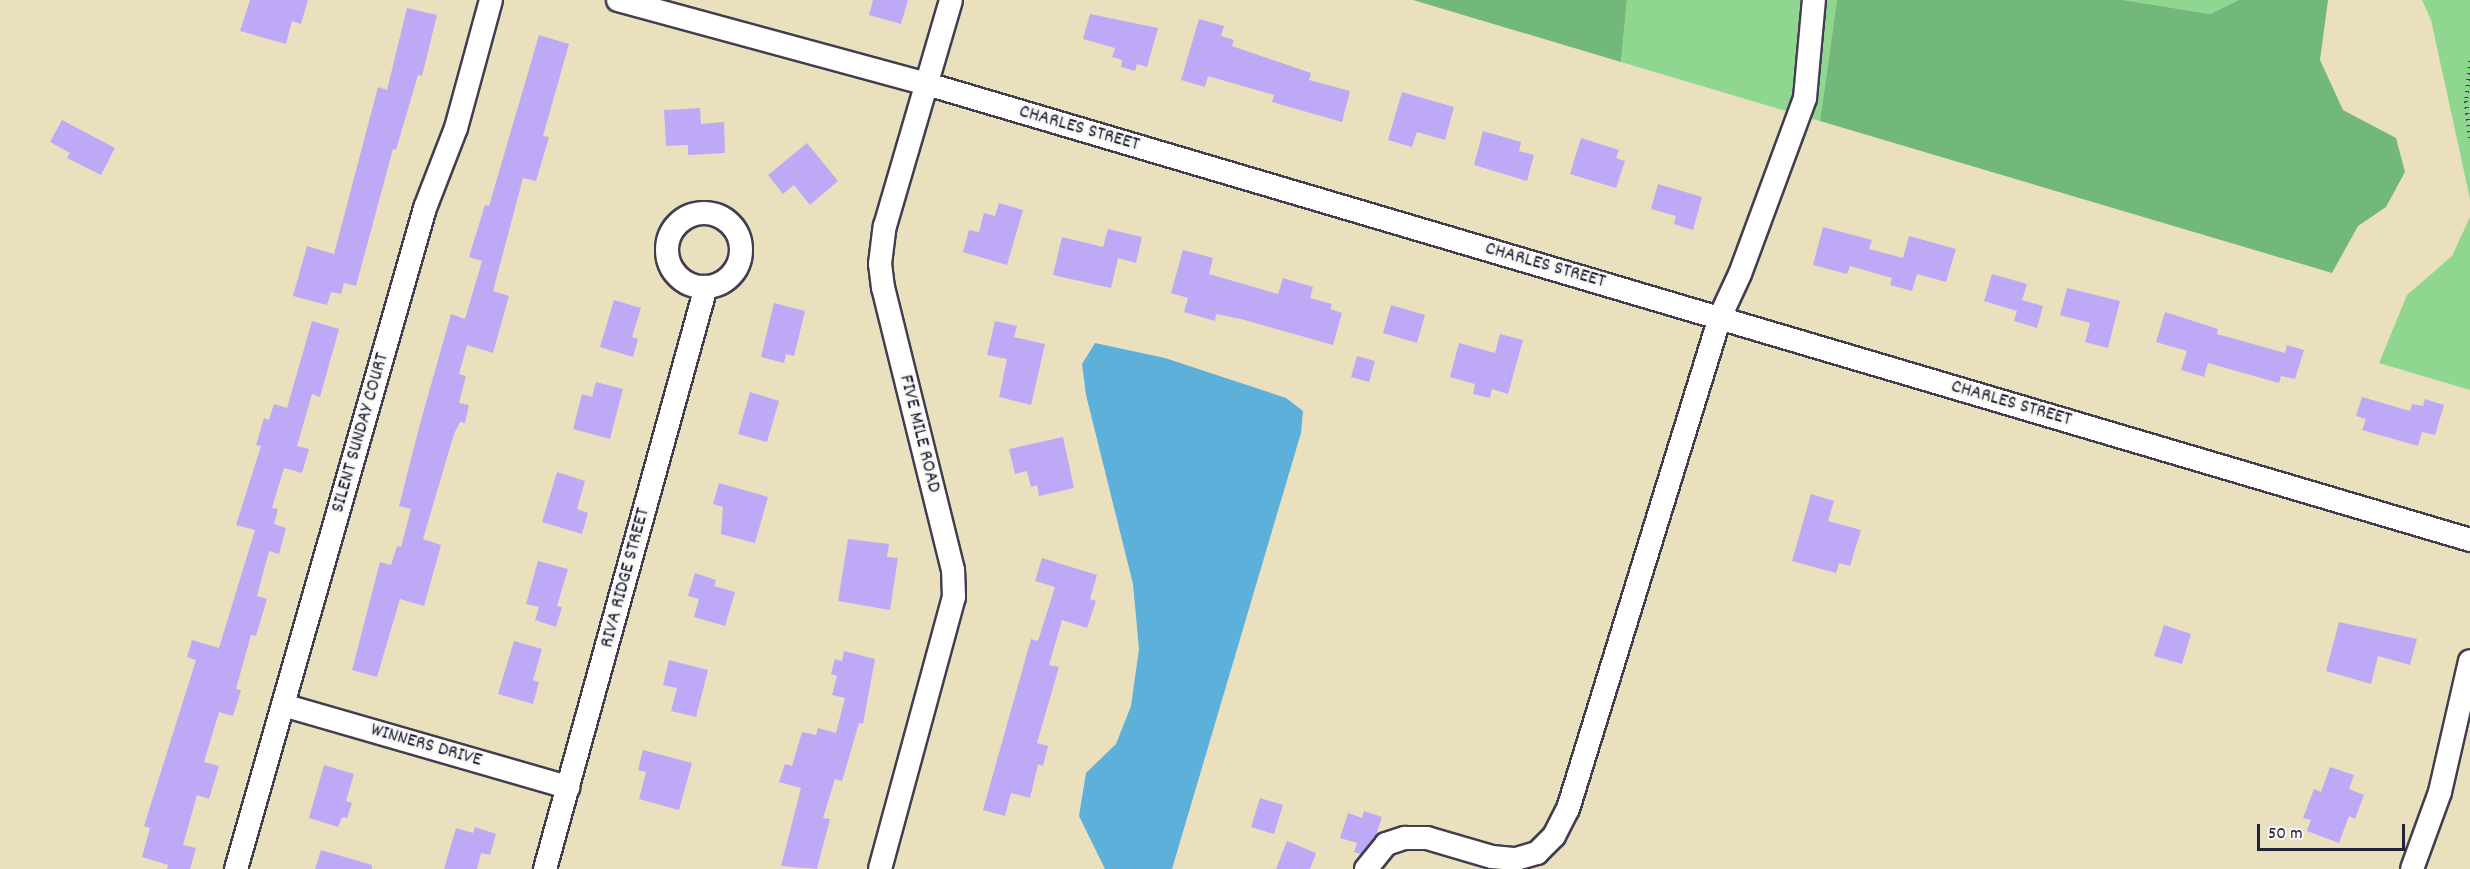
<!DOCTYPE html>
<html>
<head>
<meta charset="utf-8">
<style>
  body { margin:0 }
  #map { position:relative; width:2470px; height:869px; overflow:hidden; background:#ebe0be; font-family:Dekko,sans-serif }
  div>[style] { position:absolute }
  .green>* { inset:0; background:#8fd791 }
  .forest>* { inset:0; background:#73b87b }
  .water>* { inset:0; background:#5db0d9 }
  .building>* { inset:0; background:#bda9f5 }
  .path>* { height:4px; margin-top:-2px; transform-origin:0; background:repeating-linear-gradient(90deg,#403e4f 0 1.5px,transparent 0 6px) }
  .roads { filter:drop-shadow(2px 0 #403e4f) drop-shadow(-2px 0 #403e4f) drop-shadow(0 2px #403e4f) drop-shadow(0 -2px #403e4f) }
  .minor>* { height:22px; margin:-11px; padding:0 11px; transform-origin:11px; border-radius:11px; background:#fff }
  .minor>.ring { margin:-11px; padding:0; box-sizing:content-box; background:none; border:22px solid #fff; border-radius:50% }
  span { translate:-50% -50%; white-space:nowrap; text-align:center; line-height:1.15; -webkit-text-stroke:5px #f6f6f2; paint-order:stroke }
  .street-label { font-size:20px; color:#22223b }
  .scale { position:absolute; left:2257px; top:824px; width:148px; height:27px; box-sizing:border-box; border:3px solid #22223b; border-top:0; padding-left:8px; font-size:18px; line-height:21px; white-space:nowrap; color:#22223b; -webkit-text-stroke:4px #f6f6f2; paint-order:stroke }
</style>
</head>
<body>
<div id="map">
  <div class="green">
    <div style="clip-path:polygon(1627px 0,1837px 0,1820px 121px,1621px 62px)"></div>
    <div style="clip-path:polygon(2123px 0,2239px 0,2210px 14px)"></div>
    <div style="clip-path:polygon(2422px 0,2470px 0,2470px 199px,2431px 20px)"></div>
    <div style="clip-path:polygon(2470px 217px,2470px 390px,2379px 363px,2407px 295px,2452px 256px)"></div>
  </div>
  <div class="forest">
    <div style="clip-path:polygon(1413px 0,1627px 0,1621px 62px)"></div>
    <div style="clip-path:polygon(1837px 0,2123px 0,2210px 14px,2239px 0,2328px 0,2320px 60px,2343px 110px,2396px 138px,2405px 172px,2386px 207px,2358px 226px,2332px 273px,1820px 121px)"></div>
  </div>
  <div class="water">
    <div style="clip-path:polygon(1095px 343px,1165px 358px,1286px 398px,1303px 411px,1301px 433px,1172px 869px,1105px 869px,1079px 816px,1086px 773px,1116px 744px,1131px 706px,1139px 649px,1133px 584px,1086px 395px,1082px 364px)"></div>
  </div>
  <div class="building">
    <div style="clip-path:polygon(250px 0,308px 0,301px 24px,292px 21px,286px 44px,240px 31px)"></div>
    <div style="clip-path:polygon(873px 0,908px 0,901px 24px,869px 15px)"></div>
    <div style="clip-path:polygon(407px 8px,437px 15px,422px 76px,418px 75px,396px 150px,393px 149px,356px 286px,344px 283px,341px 294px,331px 292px,327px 305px,293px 296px,307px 246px,334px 254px,378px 87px,387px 90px)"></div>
    <div style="clip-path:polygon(1090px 14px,1158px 28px,1147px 67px,1137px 64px,1135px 71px,1121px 67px,1122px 60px,1112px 57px,1115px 48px,1083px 39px)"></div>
    <div style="clip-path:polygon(1199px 19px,1224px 26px,1221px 36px,1234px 40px,1232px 46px,1311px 73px,1309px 80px,1350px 91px,1342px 122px,1272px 102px,1274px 95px,1208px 76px,1205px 87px,1181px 80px)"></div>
    <div style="clip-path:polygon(539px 35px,569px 44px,543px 136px,549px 137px,536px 181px,523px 178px,493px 291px,509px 296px,493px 353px,467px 345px,459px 374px,466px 376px,459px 403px,469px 405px,465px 423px,460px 422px,454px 434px,423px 539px,441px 545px,424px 606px,400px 599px,377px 677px,352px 670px,380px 562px,391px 565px,397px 546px,401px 547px,411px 509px,399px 506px,420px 424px,451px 314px,465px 319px,482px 261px,469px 257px,485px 205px,489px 206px)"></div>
    <div style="clip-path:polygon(1402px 92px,1454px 107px,1445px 140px,1417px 132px,1412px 147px,1388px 140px)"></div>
    <div style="clip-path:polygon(700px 108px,701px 124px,724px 122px,725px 153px,688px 155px,688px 145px,666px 146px,664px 110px)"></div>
    <div style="clip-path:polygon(62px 120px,115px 148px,101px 175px,67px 158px,70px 153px,50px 142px)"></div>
    <div style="clip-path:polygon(1483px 131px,1521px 142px,1519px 151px,1534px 155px,1527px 181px,1474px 165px)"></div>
    <div style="clip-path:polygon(1581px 138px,1619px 150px,1616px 158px,1625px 161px,1616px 188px,1570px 174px)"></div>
    <div style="clip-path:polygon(807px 143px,838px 181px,810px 205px,794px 185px,783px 194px,768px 175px)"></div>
    <div style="clip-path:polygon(1658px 184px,1702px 197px,1693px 230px,1674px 224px,1676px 216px,1651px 209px)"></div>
    <div style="clip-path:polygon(999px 203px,1023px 210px,1007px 265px,963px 252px,969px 230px,979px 232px,984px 213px,995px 216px)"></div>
    <div style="clip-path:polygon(1823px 227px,1872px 240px,1869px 249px,1903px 258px,1909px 236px,1956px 249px,1946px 282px,1917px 274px,1912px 291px,1890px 285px,1892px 278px,1850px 266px,1847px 274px,1813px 265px)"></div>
    <div style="clip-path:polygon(1108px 229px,1142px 237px,1136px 263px,1118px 258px,1111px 288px,1053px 275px,1062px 237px,1103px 247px)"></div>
    <div style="clip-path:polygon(1183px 250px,1213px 258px,1209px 274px,1278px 294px,1283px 278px,1313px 287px,1310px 298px,1332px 304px,1330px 309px,1342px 313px,1333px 345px,1241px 319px,1216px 314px,1215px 321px,1184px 312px,1188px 298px,1171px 293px)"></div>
    <div style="clip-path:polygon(1992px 274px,2027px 284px,2022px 300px,2043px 306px,2037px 328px,2014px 321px,2017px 311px,1984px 301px)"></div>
    <div style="clip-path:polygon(2067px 288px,2120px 301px,2108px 348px,2085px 342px,2090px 323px,2060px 315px)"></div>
    <div style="clip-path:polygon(614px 300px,641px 308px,632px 337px,638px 339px,633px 357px,600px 347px)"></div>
    <div style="clip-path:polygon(774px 303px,805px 311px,794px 356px,786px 354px,784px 363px,761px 357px)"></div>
    <div style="clip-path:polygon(1391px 305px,1425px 315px,1417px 343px,1383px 333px)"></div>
    <div style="clip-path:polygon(2165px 312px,2218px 329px,2217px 334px,2285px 353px,2287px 345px,2304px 350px,2295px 379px,2281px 376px,2279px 383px,2208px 363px,2204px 377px,2181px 370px,2187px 351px,2156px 342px)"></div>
    <div style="clip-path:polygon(312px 321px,339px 329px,320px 397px,312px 394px,297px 446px,309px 449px,302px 473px,284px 468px,272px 508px,278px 509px,274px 524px,286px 528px,279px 554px,269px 551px,257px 596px,267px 599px,256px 636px,251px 635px,236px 689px,241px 690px,233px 716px,219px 712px,204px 762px,219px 766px,209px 799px,197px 795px,183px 845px,196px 848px,190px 869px,167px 869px,168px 865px,142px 857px,150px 828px,144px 826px,196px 660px,187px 657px,192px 640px,219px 648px,255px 530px,236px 525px,261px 446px,256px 445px,264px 418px,269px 420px,274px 404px,287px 408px)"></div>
    <div style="clip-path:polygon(995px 321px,1017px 326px,1014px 337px,1045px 344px,1031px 405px,999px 397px,1007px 359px,987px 355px)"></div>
    <div style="clip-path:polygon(1500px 334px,1523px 340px,1508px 394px,1492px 389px,1490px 398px,1473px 394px,1475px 384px,1450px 377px,1459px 343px,1495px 353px)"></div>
    <div style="clip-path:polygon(1357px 356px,1375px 361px,1369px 382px,1351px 377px)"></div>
    <div style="clip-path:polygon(596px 382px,623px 389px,610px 439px,573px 429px,582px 394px,592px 397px)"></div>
    <div style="clip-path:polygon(750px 392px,779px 401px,767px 442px,738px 434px)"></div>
    <div style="clip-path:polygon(2362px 397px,2410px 411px,2412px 404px,2423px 406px,2425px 399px,2444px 405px,2435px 435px,2422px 432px,2418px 446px,2362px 430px,2366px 419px,2356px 416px)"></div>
    <div style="clip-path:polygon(1063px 437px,1074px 488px,1039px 496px,1037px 485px,1031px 487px,1027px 471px,1015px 474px,1009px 449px)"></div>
    <div style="clip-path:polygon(557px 472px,585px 481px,577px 509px,588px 513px,582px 534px,542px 522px)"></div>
    <div style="clip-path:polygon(719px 483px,768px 497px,755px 543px,721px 534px,723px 507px,713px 504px)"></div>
    <div style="clip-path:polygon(1811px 494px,1834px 501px,1828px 521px,1861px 530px,1850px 566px,1839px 563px,1836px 573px,1792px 561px)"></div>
    <div style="clip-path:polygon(848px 539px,889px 544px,887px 557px,898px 558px,890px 610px,838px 601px)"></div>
    <div style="clip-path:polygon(1042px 558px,1097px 575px,1090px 599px,1096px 601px,1087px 628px,1062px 620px,1049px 665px,1059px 667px,1037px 743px,1048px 746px,1043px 766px,1038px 764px,1030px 798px,1011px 793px,1005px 816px,983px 810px,1031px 639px,1038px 641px,1055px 587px,1035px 581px)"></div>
    <div style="clip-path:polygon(538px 561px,568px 569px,557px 606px,562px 607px,556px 627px,535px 620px,539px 607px,526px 604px)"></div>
    <div style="clip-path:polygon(695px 573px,716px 580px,714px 586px,735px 592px,725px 626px,694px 617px,699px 599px,688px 596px)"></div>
    <div style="clip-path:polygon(2339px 622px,2417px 639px,2410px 665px,2378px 656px,2371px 684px,2326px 671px)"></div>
    <div style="clip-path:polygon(2164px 625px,2191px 634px,2182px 664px,2154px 656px)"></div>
    <div style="clip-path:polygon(514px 641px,542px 649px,533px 680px,539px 682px,533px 704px,498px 694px)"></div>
    <div style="clip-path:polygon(844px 651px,875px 659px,863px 724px,859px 723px,842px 781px,835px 779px,823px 818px,830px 819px,817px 869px,781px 866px,801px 788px,779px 782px,785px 764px,792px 766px,802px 732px,816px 735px,818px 728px,836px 733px,845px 698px,832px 695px,837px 676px,831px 674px,835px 659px,842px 661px)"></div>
    <div style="clip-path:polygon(669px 660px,708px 670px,696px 717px,671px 711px,677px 688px,663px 685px)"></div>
    <div style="clip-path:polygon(643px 750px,692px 763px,679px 810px,639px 799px,646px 772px,638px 770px)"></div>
    <div style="clip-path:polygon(324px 765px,354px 774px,346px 801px,352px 803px,347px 818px,342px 817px,338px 827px,309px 818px)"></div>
    <div style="clip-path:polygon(2330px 767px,2354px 775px,2349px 789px,2364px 795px,2355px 819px,2349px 816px,2339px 843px,2307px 831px,2311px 820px,2303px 818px,2314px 789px,2321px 792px)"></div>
    <div style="clip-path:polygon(1260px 798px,1283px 805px,1274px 834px,1251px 827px)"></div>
    <div style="clip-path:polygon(1364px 811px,1382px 817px,1376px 835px,1361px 854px,1354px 852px,1357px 843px,1340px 838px,1348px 813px,1362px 818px)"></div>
    <div style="clip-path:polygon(475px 827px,496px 834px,490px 855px,481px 853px,477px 869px,444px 869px,456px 828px,473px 833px)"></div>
    <div style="clip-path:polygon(1287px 841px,1316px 853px,1310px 869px,1276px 869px)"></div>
    <div style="clip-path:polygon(321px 850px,372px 865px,372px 869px,315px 869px)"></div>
  </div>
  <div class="path">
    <div style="left:2470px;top:61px;width:40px;rotate:95.7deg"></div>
    <div style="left:2466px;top:101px;width:37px;rotate:84deg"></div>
  </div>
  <div class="roads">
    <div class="minor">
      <div style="left:618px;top:0;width:320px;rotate:15.2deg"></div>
      <div style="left:927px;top:84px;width:1609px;rotate:16.46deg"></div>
      <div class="ring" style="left:667px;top:213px;width:52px;height:52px"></div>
      <div style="left:283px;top:705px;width:297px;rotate:16.1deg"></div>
      <div style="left:236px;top:869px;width:687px;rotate:-74.04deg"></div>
      <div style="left:425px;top:208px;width:86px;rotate:-68.8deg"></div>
      <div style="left:456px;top:128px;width:133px;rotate:-74.7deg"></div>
      <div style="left:545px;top:869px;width:604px;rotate:-74.54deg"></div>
      <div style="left:880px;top:869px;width:282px;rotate:-74.8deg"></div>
      <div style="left:954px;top:597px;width:27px;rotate:-92deg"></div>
      <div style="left:953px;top:570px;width:291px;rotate:-103.9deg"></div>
      <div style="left:883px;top:288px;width:24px;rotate:-97deg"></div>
      <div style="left:880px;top:264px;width:38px;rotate:-83deg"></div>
      <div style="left:885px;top:226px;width:235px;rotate:-73.7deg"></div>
      <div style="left:1366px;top:869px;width:32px;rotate:-51deg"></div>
      <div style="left:1386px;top:844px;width:20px;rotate:-18deg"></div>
      <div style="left:1405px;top:838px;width:22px"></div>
      <div style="left:1427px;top:838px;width:68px;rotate:16.3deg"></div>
      <div style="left:1492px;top:857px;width:24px;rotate:5deg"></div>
      <div style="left:1516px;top:859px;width:22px;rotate:-16deg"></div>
      <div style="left:1537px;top:853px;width:24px;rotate:-45deg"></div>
      <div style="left:1554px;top:836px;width:30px;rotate:-63deg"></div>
      <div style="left:1568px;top:809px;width:515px;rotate:-72.83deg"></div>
      <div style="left:1720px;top:317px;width:47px;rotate:-65.1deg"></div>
      <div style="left:1740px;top:274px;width:188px;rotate:-69.7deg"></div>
      <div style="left:1805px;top:98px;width:98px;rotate:-84.8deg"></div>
      <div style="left:2412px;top:869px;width:82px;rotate:-70deg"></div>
      <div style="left:2440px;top:792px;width:134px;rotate:-77.1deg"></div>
    </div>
  </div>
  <div class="street-label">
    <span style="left:1079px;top:129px;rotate:16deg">CHARLES STREET</span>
    <span style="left:1545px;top:266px;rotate:16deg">CHARLES STREET</span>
    <span style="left:2011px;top:404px;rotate:16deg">CHARLES STREET</span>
    <span style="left:361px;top:433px;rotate:-74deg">SILENT SUNDAY COURT</span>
    <span style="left:919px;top:434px;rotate:76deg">FIVE MILE ROAD</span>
    <span style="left:626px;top:578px;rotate:-75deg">RIVA RIDGE STREET</span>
    <span style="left:426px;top:746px;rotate:16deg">WINNERS DRIVE</span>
  </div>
  <div class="scale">50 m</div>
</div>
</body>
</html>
